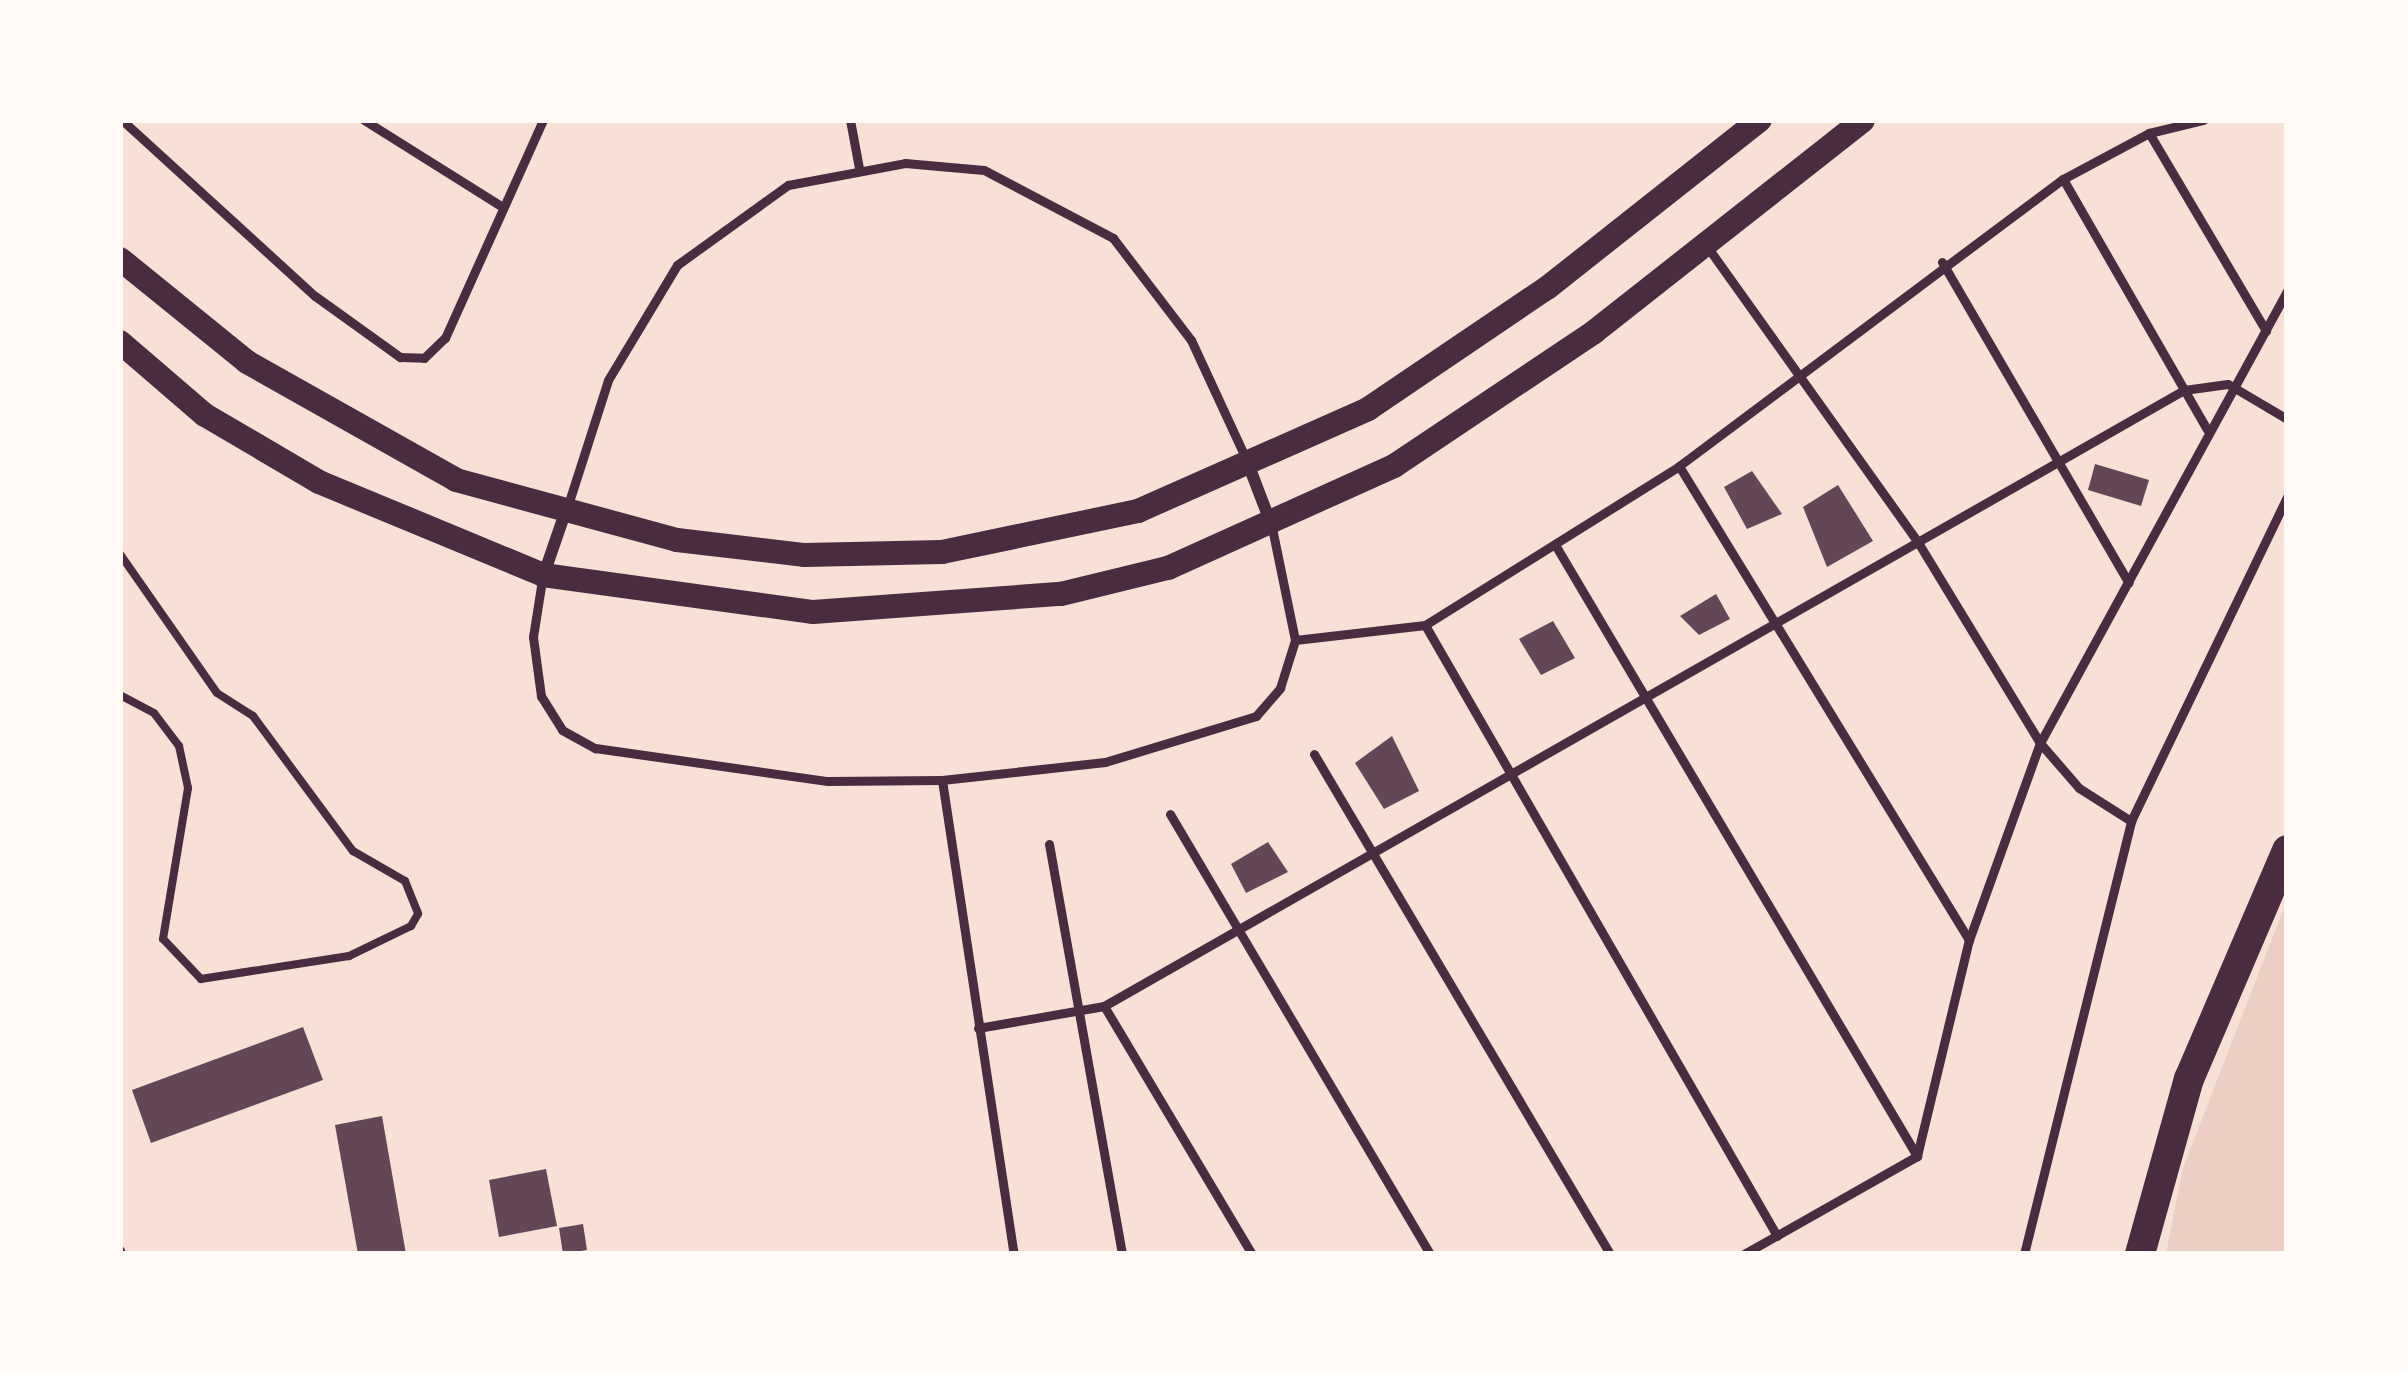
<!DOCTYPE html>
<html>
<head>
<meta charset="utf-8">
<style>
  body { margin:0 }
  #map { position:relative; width:2407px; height:1374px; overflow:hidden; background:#f7e1d7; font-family:Quicksand,sans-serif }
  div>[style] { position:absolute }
  .green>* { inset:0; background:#ebcfc5 }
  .building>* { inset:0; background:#644757 }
  .path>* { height:8px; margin:-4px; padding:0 4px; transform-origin:4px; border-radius:4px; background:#4a2c40 }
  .service>* { height:9px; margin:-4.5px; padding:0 4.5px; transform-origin:4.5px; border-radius:4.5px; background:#4a2c40 }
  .minor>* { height:12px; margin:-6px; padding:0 6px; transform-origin:6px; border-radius:6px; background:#4a2c40 }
  .secondary>* { height:24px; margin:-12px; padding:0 12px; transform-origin:12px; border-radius:12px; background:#4a2c40 }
  .primary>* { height:30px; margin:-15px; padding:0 15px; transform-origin:15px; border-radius:15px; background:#4a2c40 }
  span { translate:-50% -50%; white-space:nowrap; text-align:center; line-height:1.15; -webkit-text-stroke:12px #fffaf5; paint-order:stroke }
  .frame { position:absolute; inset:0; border:123px solid #fffaf5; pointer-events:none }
</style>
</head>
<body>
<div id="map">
  <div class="green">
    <div style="clip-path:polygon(2287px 900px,2287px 1254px,2166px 1254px,2183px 1168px)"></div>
  </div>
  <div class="building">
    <div style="clip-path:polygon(2095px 464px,2149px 480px,2141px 506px,2088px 490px)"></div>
    <div style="clip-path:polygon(1752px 471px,1782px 514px,1747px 529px,1724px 487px)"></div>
    <div style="clip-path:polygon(1838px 485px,1873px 541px,1827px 567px,1803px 507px)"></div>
    <div style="clip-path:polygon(1716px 594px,1730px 619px,1699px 635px,1680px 616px)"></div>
    <div style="clip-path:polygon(1553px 621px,1575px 658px,1541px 675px,1519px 639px)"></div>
    <div style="clip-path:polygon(1392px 736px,1419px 791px,1384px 809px,1355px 763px)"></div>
    <div style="clip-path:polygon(1268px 842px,1288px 872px,1246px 893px,1231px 864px)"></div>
    <div style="clip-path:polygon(303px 1027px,323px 1080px,151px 1143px,132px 1090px)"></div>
    <div style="clip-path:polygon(382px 1116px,406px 1254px,358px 1254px,335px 1125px)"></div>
    <div style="clip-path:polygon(546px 1169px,557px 1226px,499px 1237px,489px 1180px)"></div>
    <div style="clip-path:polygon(583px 1224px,587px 1250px,563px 1254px,559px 1228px)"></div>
  </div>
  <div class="path">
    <div style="left:120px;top:554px;width:169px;rotate:55.1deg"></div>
    <div style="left:217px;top:693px;width:43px;rotate:32.6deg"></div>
    <div style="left:253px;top:716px;width:168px;rotate:53.5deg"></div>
    <div style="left:353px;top:851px;width:60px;rotate:30deg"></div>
    <div style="left:405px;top:881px;width:35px;rotate:68deg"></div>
    <div style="left:418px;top:914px;width:14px;rotate:120deg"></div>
    <div style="left:411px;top:926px;width:69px;rotate:154.2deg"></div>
    <div style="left:349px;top:956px;width:150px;rotate:171.2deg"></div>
    <div style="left:201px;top:979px;width:55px;rotate:-133.5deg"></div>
    <div style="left:163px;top:939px;width:153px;rotate:-80.6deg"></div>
    <div style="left:188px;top:788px;width:43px;rotate:-102.1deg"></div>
    <div style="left:179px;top:746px;width:41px;rotate:-127.1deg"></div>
    <div style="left:154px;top:713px;width:38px;rotate:-152deg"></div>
  </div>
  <div class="service">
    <div style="left:122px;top:120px;width:261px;rotate:42.4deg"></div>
    <div style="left:315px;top:296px;width:105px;rotate:35.7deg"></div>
    <div style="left:400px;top:357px;width:24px;rotate:2deg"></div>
    <div style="left:424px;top:358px;width:29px;rotate:-44deg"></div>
    <div style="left:445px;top:338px;width:239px;rotate:-65.8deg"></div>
    <div style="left:364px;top:120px;width:162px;rotate:32.1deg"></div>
    <div style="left:850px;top:120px;width:49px;rotate:79.4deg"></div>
    <div style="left:2149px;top:133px;width:230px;rotate:59.4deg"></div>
    <div style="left:2063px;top:179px;width:289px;rotate:60.1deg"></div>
    <div style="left:1706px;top:245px;width:367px;rotate:54.5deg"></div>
    <div style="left:1919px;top:544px;width:233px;rotate:58.7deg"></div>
    <div style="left:2040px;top:743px;width:60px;rotate:49.1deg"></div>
    <div style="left:2079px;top:788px;width:62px;rotate:32.4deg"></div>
    <div style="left:1942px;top:262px;width:371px;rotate:59.8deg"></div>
    <div style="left:1679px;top:466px;width:556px;rotate:58.54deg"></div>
    <div style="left:567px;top:508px;width:134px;rotate:-72.2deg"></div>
    <div style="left:608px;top:380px;width:134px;rotate:-59deg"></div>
    <div style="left:677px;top:265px;width:137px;rotate:-35.8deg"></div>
    <div style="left:788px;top:185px;width:119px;rotate:-10.6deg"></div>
    <div style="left:905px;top:163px;width:79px;rotate:5.1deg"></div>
    <div style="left:984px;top:170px;width:146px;rotate:27.8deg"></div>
    <div style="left:1113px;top:238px;width:128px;rotate:52.6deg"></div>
    <div style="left:1191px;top:340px;width:133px;rotate:65.2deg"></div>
    <div style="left:1557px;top:548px;width:707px;rotate:59.37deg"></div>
    <div style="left:542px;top:580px;width:58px;rotate:99deg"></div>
    <div style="left:533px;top:637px;width:60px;rotate:82.3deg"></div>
    <div style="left:541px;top:696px;width:40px;rotate:58deg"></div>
    <div style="left:562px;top:730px;width:38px;rotate:29deg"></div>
    <div style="left:595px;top:748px;width:235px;rotate:8.1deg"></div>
    <div style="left:828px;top:781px;width:114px;rotate:-0.5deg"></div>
    <div style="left:942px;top:780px;width:164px;rotate:-6.3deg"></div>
    <div style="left:1105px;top:762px;width:158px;rotate:-16.9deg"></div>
    <div style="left:1256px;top:716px;width:37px;rotate:-49deg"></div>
    <div style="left:1280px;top:688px;width:50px;rotate:-72.6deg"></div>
    <div style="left:1295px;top:640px;width:114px;rotate:-101.6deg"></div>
    <div style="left:1425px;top:625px;width:705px;rotate:60.05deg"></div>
    <div style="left:1295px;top:640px;width:131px;rotate:-6.6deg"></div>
    <div style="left:1425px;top:625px;width:300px;rotate:-32deg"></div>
    <div style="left:1679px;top:466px;width:479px;rotate:-36.8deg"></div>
    <div style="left:2063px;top:179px;width:98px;rotate:-28.1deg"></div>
    <div style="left:2149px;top:133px;width:56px;rotate:-13.5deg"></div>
    <div style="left:1314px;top:754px;width:581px;rotate:59.37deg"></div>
    <div style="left:942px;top:780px;width:479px;rotate:81.4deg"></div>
    <div style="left:1170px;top:814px;width:511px;rotate:59.42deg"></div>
    <div style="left:1049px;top:844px;width:416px;rotate:79.9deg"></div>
    <div style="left:1104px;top:1006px;width:289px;rotate:59.2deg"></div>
    <div style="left:978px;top:1028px;width:128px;rotate:-9.9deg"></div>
    <div style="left:1104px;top:1006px;width:1243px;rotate:-29.7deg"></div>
    <div style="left:2184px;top:390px;width:44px;rotate:-7.8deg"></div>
    <div style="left:2228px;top:384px;width:69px;rotate:30.7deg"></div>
    <div style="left:120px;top:1250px;width:4px;rotate:76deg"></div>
    <div style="left:1744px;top:1254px;width:199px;rotate:-29.5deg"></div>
    <div style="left:1917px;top:1156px;width:222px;rotate:-76.5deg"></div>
    <div style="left:1969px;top:940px;width:209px;rotate:-70.2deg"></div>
    <div style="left:2040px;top:743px;width:515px;rotate:-61.35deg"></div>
    <div style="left:2024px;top:1254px;width:446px;rotate:-76.1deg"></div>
    <div style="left:2131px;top:821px;width:360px;rotate:-64.3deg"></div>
  </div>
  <div class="minor">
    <div style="left:1247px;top:461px;width:64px;rotate:69deg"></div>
    <div style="left:544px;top:574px;width:65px;rotate:-71deg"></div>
  </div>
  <div class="secondary">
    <div style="left:120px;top:259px;width:164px;rotate:39deg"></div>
    <div style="left:247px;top:362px;width:240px;rotate:29.4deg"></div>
    <div style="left:456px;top:480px;width:229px;rotate:15.2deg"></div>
    <div style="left:677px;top:540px;width:129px;rotate:6.7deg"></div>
    <div style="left:805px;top:555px;width:137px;rotate:-1.3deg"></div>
    <div style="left:942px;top:552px;width:200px;rotate:-11.8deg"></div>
    <div style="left:1138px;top:511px;width:252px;rotate:-23.9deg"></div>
    <div style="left:1368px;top:409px;width:216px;rotate:-34.1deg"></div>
    <div style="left:1547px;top:288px;width:271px;rotate:-38.3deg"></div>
    <div style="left:120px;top:342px;width:112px;rotate:40.7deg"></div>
    <div style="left:205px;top:415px;width:132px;rotate:30.4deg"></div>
    <div style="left:319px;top:482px;width:243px;rotate:22.5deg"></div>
    <div style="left:543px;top:575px;width:273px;rotate:7.8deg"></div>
    <div style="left:813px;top:612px;width:249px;rotate:-4.2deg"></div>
    <div style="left:1061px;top:594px;width:110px;rotate:-13.7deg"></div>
    <div style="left:1168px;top:568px;width:248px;rotate:-24.3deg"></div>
    <div style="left:1394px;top:466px;width:241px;rotate:-33.8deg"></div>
    <div style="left:1594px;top:332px;width:342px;rotate:-38.2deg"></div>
  </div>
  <div class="primary">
    <div style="left:2140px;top:1254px;width:182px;rotate:-74.4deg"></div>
    <div style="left:2189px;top:1079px;width:249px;rotate:-66.8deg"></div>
  </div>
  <div class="frame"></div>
</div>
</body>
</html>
